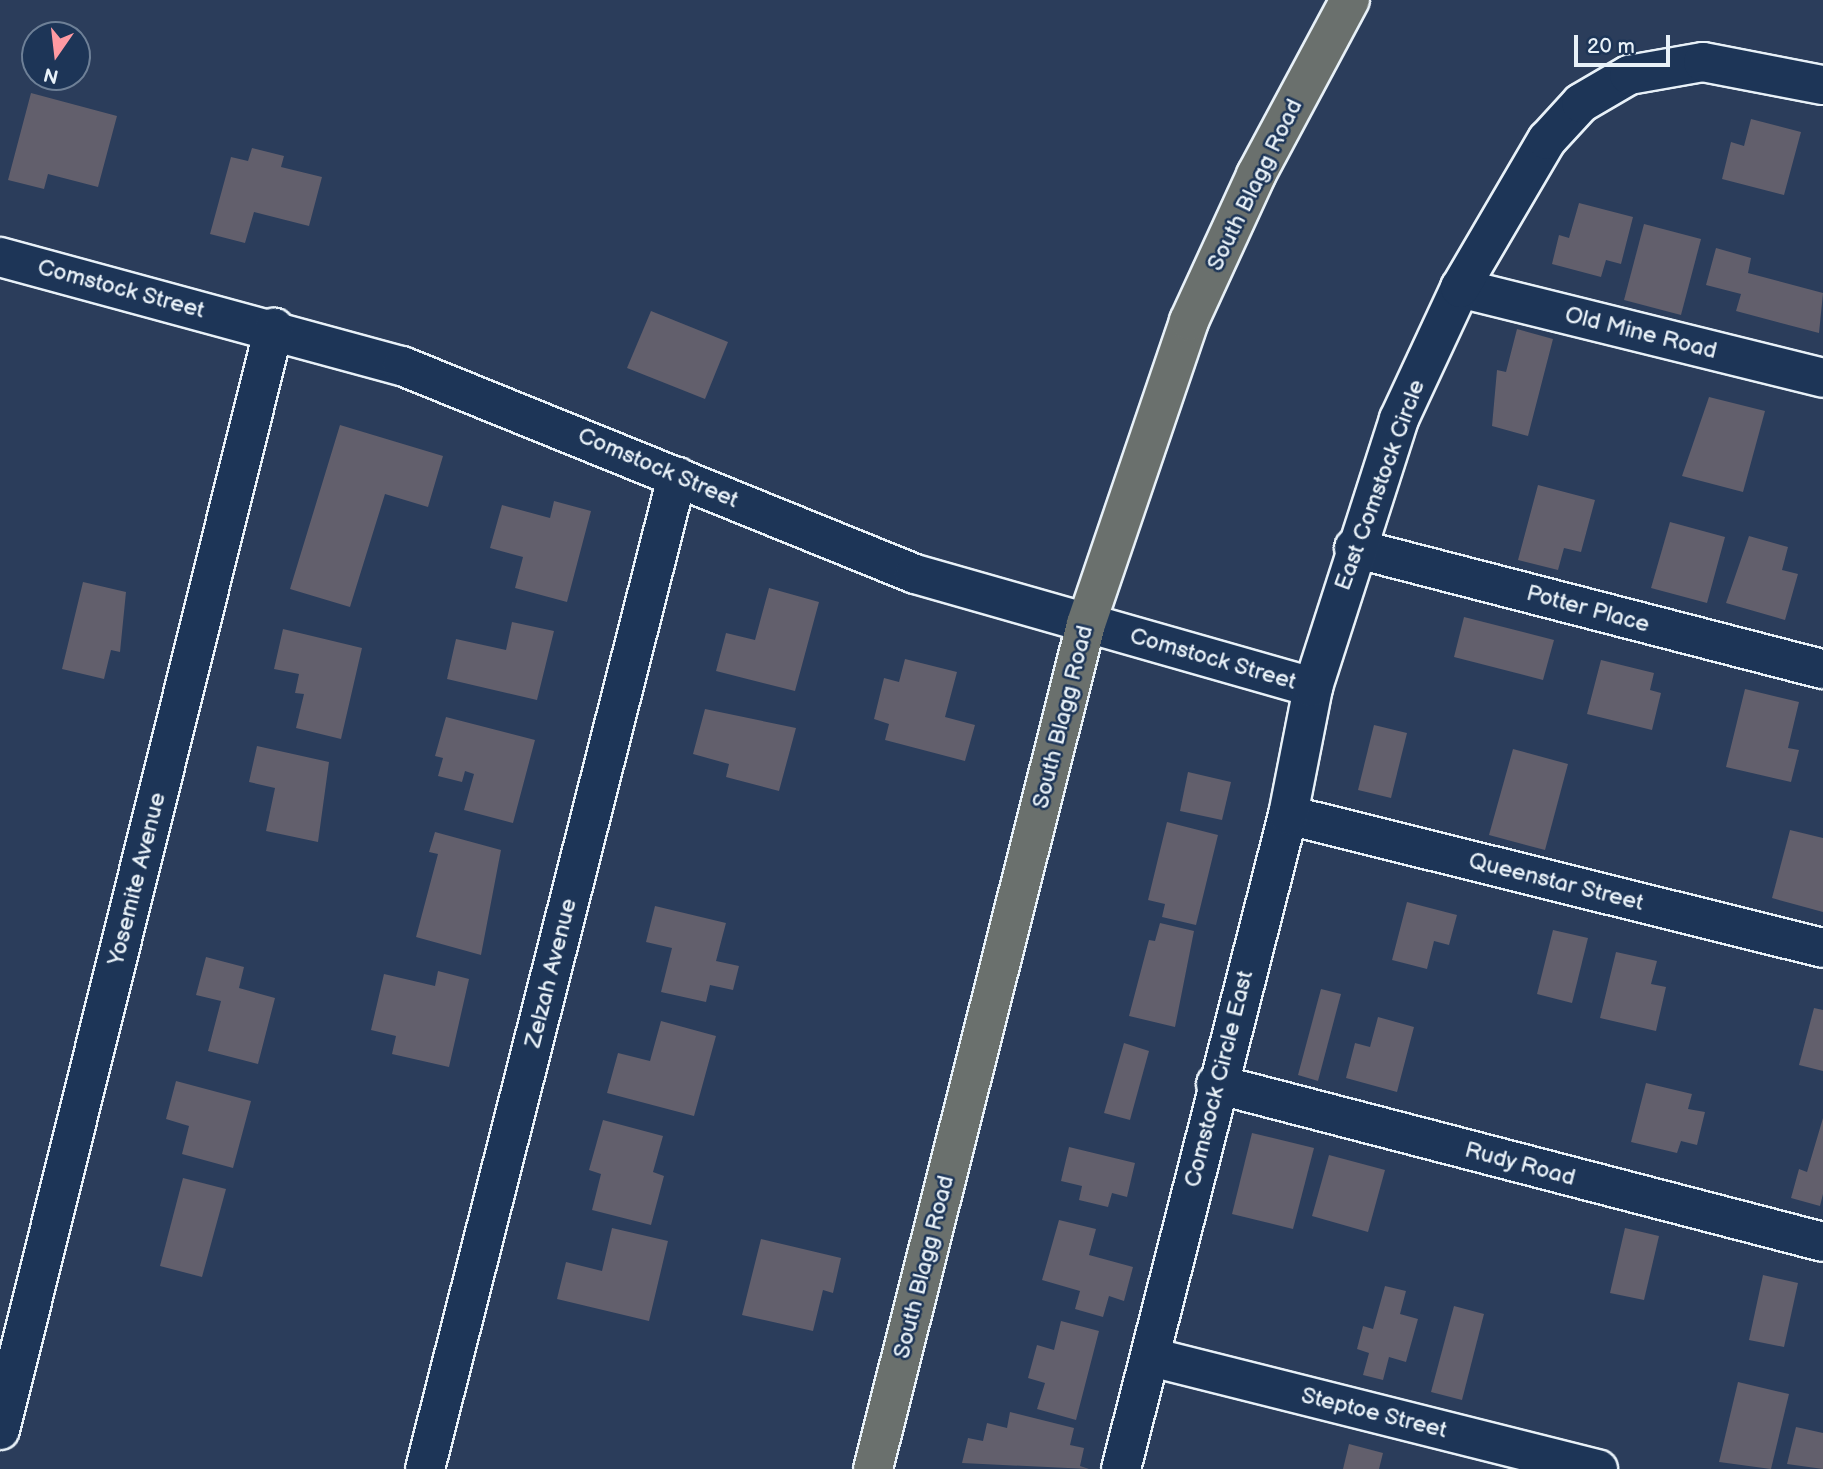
<!DOCTYPE html>
<html>
<head>
<meta charset="utf-8">
<style>
  body { margin:0 }
  #map { position:relative; width:1823px; height:1469px; overflow:hidden; background:#2b3d5b; font-family:"Balsamiq Sans",sans-serif }
  div>[style] { position:absolute }
  .building>* { inset:0; background:#625f6c }
  .roads { filter:drop-shadow(2px 0 #e8f1f8) drop-shadow(-2px 0 #e8f1f8) drop-shadow(0 2px #e8f1f8) drop-shadow(0 -2px #e8f1f8) }
  .minor>* { height:38px; margin:-19px; padding:0 19px; transform-origin:19px; border-radius:19px; background:#1d3557 }
  .major>* { height:38px; margin:-19px; padding:0 19px; transform-origin:19px; border-radius:19px; background:#6a706d }
  span { translate:-50% -50%; white-space:nowrap; text-align:center; line-height:1.15; -webkit-text-stroke:5px #1d3557; paint-order:stroke }
  .street-label { font-size:23px; color:#e8f1f8 }
  .north { position:absolute; left:21px; top:21px; width:70px; height:70px; box-sizing:border-box; background:#1d3557; border:2px solid #6e8097; border-radius:50%; rotate:194deg; font-size:19px; font-weight:700; line-height:28px; text-align:center; color:#e8f1f8 }
  .north::after { content:''; display:block; margin:auto; width:24px; height:32px; background:#ff9aa2; clip-path:polygon(50% 0,100% 100%,50% 72%,0 100%) }
  .scale { position:absolute; left:1574px; top:35px; width:96px; height:32px; box-sizing:border-box; border:4px solid #e8f1f8; border-top:0; padding-left:9px; font-size:21px; line-height:24px; white-space:nowrap; color:#e8f1f8; -webkit-text-stroke:5px #1d3557; paint-order:stroke }
</style>
</head>
<body>
<div id="map">
  <div class="building">
    <div style="clip-path:polygon(31px 93px,117px 116px,98px 187px,48px 174px,44px 189px,8px 180px)"></div>
    <div style="clip-path:polygon(1751px 119px,1801px 132px,1784px 195px,1722px 179px,1731px 142px,1744px 146px)"></div>
    <div style="clip-path:polygon(252px 148px,284px 156px,281px 167px,322px 177px,309px 226px,254px 212px,245px 243px,210px 234px,231px 157px,248px 161px)"></div>
    <div style="clip-path:polygon(1579px 203px,1633px 217px,1621px 264px,1606px 260px,1601px 277px,1552px 264px,1559px 235px,1569px 238px)"></div>
    <div style="clip-path:polygon(1644px 224px,1701px 239px,1681px 315px,1624px 300px)"></div>
    <div style="clip-path:polygon(1716px 248px,1751px 258px,1748px 273px,1823px 293px,1819px 333px,1736px 311px,1741px 294px,1706px 285px)"></div>
    <div style="clip-path:polygon(651px 311px,728px 342px,705px 399px,627px 368px)"></div>
    <div style="clip-path:polygon(1517px 329px,1553px 339px,1528px 436px,1492px 426px,1497px 370px,1506px 372px)"></div>
    <div style="clip-path:polygon(1709px 397px,1765px 411px,1743px 492px,1682px 476px)"></div>
    <div style="clip-path:polygon(340px 425px,443px 456px,428px 507px,385px 494px,350px 607px,290px 589px)"></div>
    <div style="clip-path:polygon(1538px 485px,1595px 500px,1581px 552px,1564px 548px,1558px 570px,1518px 560px)"></div>
    <div style="clip-path:polygon(554px 501px,591px 511px,567px 602px,515px 588px,523px 557px,490px 548px,502px 505px,550px 518px)"></div>
    <div style="clip-path:polygon(1670px 522px,1725px 537px,1707px 603px,1651px 588px)"></div>
    <div style="clip-path:polygon(1749px 536px,1788px 547px,1782px 570px,1798px 574px,1785px 620px,1726px 603px)"></div>
    <div style="clip-path:polygon(83px 582px,126px 592px,120px 652px,111px 650px,104px 679px,62px 669px)"></div>
    <div style="clip-path:polygon(769px 588px,819px 602px,795px 691px,716px 671px,726px 633px,755px 640px)"></div>
    <div style="clip-path:polygon(1464px 617px,1554px 640px,1543px 680px,1454px 657px)"></div>
    <div style="clip-path:polygon(512px 622px,554px 631px,537px 700px,447px 679px,456px 639px,506px 650px)"></div>
    <div style="clip-path:polygon(283px 629px,362px 648px,341px 739px,296px 728px,304px 694px,295px 693px,299px 674px,274px 669px)"></div>
    <div style="clip-path:polygon(905px 659px,957px 672px,945px 717px,975px 725px,965px 761px,885px 740px,889px 724px,874px 719px,884px 678px,899px 682px)"></div>
    <div style="clip-path:polygon(1601px 660px,1654px 673px,1650px 690px,1661px 693px,1652px 730px,1587px 714px)"></div>
    <div style="clip-path:polygon(1745px 689px,1799px 702px,1788px 748px,1799px 750px,1791px 782px,1726px 767px)"></div>
    <div style="clip-path:polygon(705px 709px,796px 728px,779px 791px,726px 777px,729px 764px,693px 754px)"></div>
    <div style="clip-path:polygon(446px 717px,535px 740px,513px 823px,464px 810px,474px 774px,465px 771px,462px 782px,438px 776px,443px 758px,435px 756px)"></div>
    <div style="clip-path:polygon(1374px 725px,1407px 733px,1391px 798px,1358px 790px)"></div>
    <div style="clip-path:polygon(257px 746px,329px 762px,318px 842px,266px 831px,275px 788px,249px 782px)"></div>
    <div style="clip-path:polygon(1513px 749px,1568px 764px,1545px 850px,1489px 835px)"></div>
    <div style="clip-path:polygon(1188px 772px,1231px 782px,1222px 820px,1180px 811px)"></div>
    <div style="clip-path:polygon(1167px 822px,1218px 835px,1196px 925px,1162px 917px,1165px 904px,1148px 900px)"></div>
    <div style="clip-path:polygon(1790px 830px,1823px 838px,1823px 912px,1772px 898px)"></div>
    <div style="clip-path:polygon(435px 832px,501px 850px,481px 955px,416px 937px,438px 854px,429px 852px)"></div>
    <div style="clip-path:polygon(1407px 902px,1457px 915px,1449px 945px,1434px 941px,1427px 969px,1392px 960px)"></div>
    <div style="clip-path:polygon(655px 906px,726px 923px,716px 961px,739px 966px,733px 990px,710px 985px,706px 1002px,661px 992px,672px 948px,646px 942px)"></div>
    <div style="clip-path:polygon(1160px 923px,1194px 931px,1175px 1027px,1129px 1016px,1149px 940px,1155px 941px)"></div>
    <div style="clip-path:polygon(1553px 930px,1588px 938px,1572px 1003px,1537px 994px)"></div>
    <div style="clip-path:polygon(1616px 952px,1657px 961px,1651px 984px,1666px 987px,1656px 1031px,1600px 1018px)"></div>
    <div style="clip-path:polygon(206px 957px,244px 967px,239px 988px,275px 998px,258px 1064px,208px 1051px,221px 1001px,196px 995px)"></div>
    <div style="clip-path:polygon(438px 971px,469px 979px,449px 1067px,392px 1054px,396px 1036px,371px 1030px,384px 974px,435px 986px)"></div>
    <div style="clip-path:polygon(1321px 989px,1341px 994px,1318px 1081px,1298px 1075px)"></div>
    <div style="clip-path:polygon(1814px 1008px,1823px 1010px,1823px 1071px,1799px 1065px)"></div>
    <div style="clip-path:polygon(1378px 1017px,1414px 1027px,1397px 1092px,1346px 1078px,1355px 1043px,1370px 1047px)"></div>
    <div style="clip-path:polygon(661px 1021px,716px 1036px,694px 1116px,607px 1093px,618px 1053px,650px 1061px)"></div>
    <div style="clip-path:polygon(1124px 1043px,1149px 1051px,1130px 1120px,1104px 1113px)"></div>
    <div style="clip-path:polygon(176px 1081px,251px 1101px,233px 1168px,182px 1154px,189px 1126px,166px 1119px)"></div>
    <div style="clip-path:polygon(1646px 1083px,1692px 1094px,1688px 1109px,1705px 1112px,1697px 1145px,1681px 1141px,1677px 1153px,1631px 1142px)"></div>
    <div style="clip-path:polygon(1823px 1118px,1823px 1194px,1820px 1206px,1791px 1198px,1799px 1169px,1807px 1172px)"></div>
    <div style="clip-path:polygon(603px 1120px,663px 1136px,653px 1172px,664px 1176px,651px 1225px,592px 1210px,601px 1174px,589px 1170px)"></div>
    <div style="clip-path:polygon(1252px 1133px,1314px 1148px,1293px 1229px,1232px 1214px)"></div>
    <div style="clip-path:polygon(1069px 1147px,1135px 1163px,1127px 1197px,1112px 1193px,1108px 1207px,1079px 1200px,1082px 1186px,1061px 1181px)"></div>
    <div style="clip-path:polygon(1329px 1155px,1385px 1170px,1368px 1232px,1312px 1216px)"></div>
    <div style="clip-path:polygon(183px 1178px,226px 1189px,202px 1277px,160px 1266px)"></div>
    <div style="clip-path:polygon(1059px 1220px,1096px 1229px,1089px 1255px,1133px 1267px,1124px 1301px,1109px 1296px,1103px 1317px,1075px 1309px,1080px 1291px,1042px 1280px)"></div>
    <div style="clip-path:polygon(612px 1228px,668px 1241px,649px 1321px,557px 1299px,566px 1262px,602px 1271px)"></div>
    <div style="clip-path:polygon(1625px 1228px,1659px 1236px,1644px 1300px,1610px 1293px)"></div>
    <div style="clip-path:polygon(761px 1239px,841px 1258px,833px 1293px,823px 1290px,813px 1331px,742px 1315px)"></div>
    <div style="clip-path:polygon(1763px 1275px,1798px 1283px,1784px 1347px,1749px 1340px)"></div>
    <div style="clip-path:polygon(1385px 1286px,1406px 1291px,1400px 1314px,1418px 1319px,1406px 1362px,1389px 1357px,1383px 1380px,1363px 1375px,1369px 1353px,1357px 1349px,1363px 1326px,1373px 1329px)"></div>
    <div style="clip-path:polygon(1454px 1306px,1484px 1314px,1462px 1400px,1431px 1392px)"></div>
    <div style="clip-path:polygon(1061px 1321px,1099px 1331px,1076px 1420px,1037px 1409px,1045px 1383px,1028px 1378px,1037px 1345px,1054px 1350px)"></div>
    <div style="clip-path:polygon(1738px 1382px,1789px 1394px,1771px 1469px,1719px 1462px)"></div>
    <div style="clip-path:polygon(1010px 1412px,1074px 1428px,1070px 1445px,1084px 1448px,1080px 1466px,1089px 1469px,962px 1463px,968px 1438px,983px 1441px,987px 1423px,1007px 1428px)"></div>
    <div style="clip-path:polygon(1796px 1427px,1823px 1433px,1823px 1469px,1787px 1464px)"></div>
    <div style="clip-path:polygon(1349px 1444px,1383px 1453px,1379px 1469px,1343px 1469px)"></div>
  </div>
  <div class="roads">
    <div class="minor">
      <div style="left:0;top:257px;width:417px;rotate:15.2deg"></div>
      <div style="left:402px;top:366px;width:554px;rotate:22.07deg"></div>
      <div style="left:915px;top:574px;width:414px;rotate:15.9deg"></div>
      <div style="left:1460px;top:288px;width:374px;rotate:13.9deg"></div>
      <div style="left:1354px;top:548px;width:484px;rotate:14.5deg"></div>
      <div style="left:1288px;top:815px;width:551px;rotate:13.96deg"></div>
      <div style="left:1216px;top:1084px;width:627px;rotate:14.59deg"></div>
      <div style="left:1151px;top:1357px;width:461px;rotate:14.1deg"></div>
      <div style="left:0;top:1430px;width:1136px;rotate:-76.04deg"></div>
      <div style="left:425px;top:1469px;width:1024px;rotate:-75.75deg"></div>
      <div style="left:1121px;top:1469px;width:675px;rotate:-75.68deg"></div>
      <div style="left:1288px;top:815px;width:130px;rotate:-78.9deg"></div>
      <div style="left:1313px;top:687px;width:281px;rotate:-72.2deg"></div>
      <div style="left:1399px;top:419px;width:145px;rotate:-65deg"></div>
      <div style="left:1460px;top:288px;width:172px;rotate:-59.6deg"></div>
      <div style="left:1547px;top:140px;width:50px;rotate:-47.4deg"></div>
      <div style="left:1581px;top:103px;width:56px;rotate:-30.3deg"></div>
      <div style="left:1629px;top:75px;width:75px;rotate:-10deg"></div>
      <div style="left:1703px;top:62px;width:122px;rotate:10.9deg"></div>
    </div>
    <div class="major">
      <div style="left:873px;top:1469px;width:871px;rotate:-75.85deg"></div>
      <div style="left:1086px;top:624px;width:320px;rotate:-71.2deg"></div>
      <div style="left:1189px;top:321px;width:161px;rotate:-65.3deg"></div>
      <div style="left:1256px;top:175px;width:199px;rotate:-61.8deg"></div>
    </div>
  </div>
  <div class="street-label">
    <span style="left:1255px;top:185px;rotate:-64deg">South Blagg Road</span>
    <span style="left:121px;top:289px;rotate:15deg">Comstock Street</span>
    <span style="left:1641px;top:333px;rotate:14deg">Old Mine Road</span>
    <span style="left:658px;top:468px;rotate:23deg">Comstock Street</span>
    <span style="left:1380px;top:485px;rotate:-70deg">East Comstock Circle</span>
    <span style="left:1588px;top:609px;rotate:15deg">Potter Place</span>
    <span style="left:1213px;top:659px;rotate:16deg">Comstock Street</span>
    <span style="left:1063px;top:717px;rotate:-76deg">South Blagg Road</span>
    <span style="left:137px;top:879px;rotate:-76deg">Yosemite Avenue</span>
    <span style="left:1556px;top:882px;rotate:14deg">Queenstar Street</span>
    <span style="left:551px;top:973px;rotate:-76deg">Zelzah Avenue</span>
    <span style="left:1219px;top:1079px;rotate:-76deg">Comstock Circle East</span>
    <span style="left:1520px;top:1164px;rotate:15deg">Rudy Road</span>
    <span style="left:924px;top:1267px;rotate:-76deg">South Blagg Road</span>
    <span style="left:1374px;top:1413px;rotate:14deg">Steptoe Street</span>
  </div>
  <div class="north">N</div>
  <div class="scale">20 m</div>
</div>
</body>
</html>
